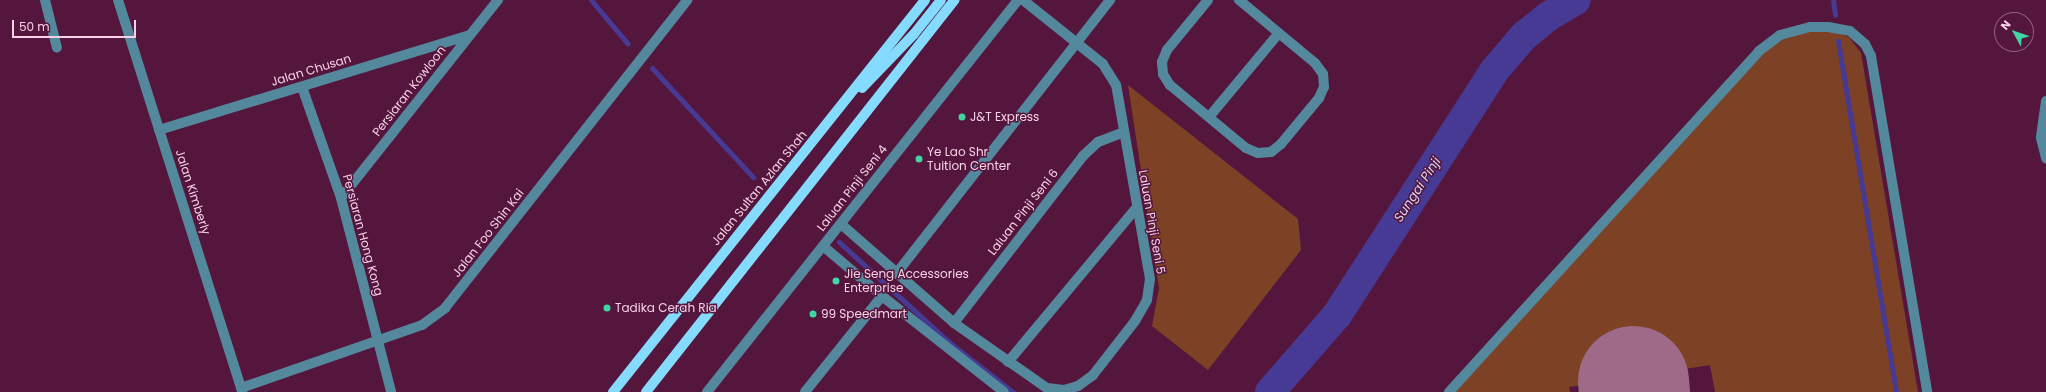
<!DOCTYPE html>
<html>
<head>
<meta charset="utf-8">
<style>
  body { margin:0 }
  #map { position:relative; width:2046px; height:392px; overflow:hidden; background:#54163d; font-family:Poppins,sans-serif }
  div>[style] { position:absolute }
  .green>* { inset:0; background:#7d4225 }
  .stream>* { height:5px; margin:-2.5px; padding:0 2.5px; transform-origin:2.5px; border-radius:2.5px; background:#473a94 }
  .river>* { height:30px; margin:-15px; padding:0 15px; transform-origin:15px; border-radius:15px; background:#473a94 }
  .runway>* { height:111px; margin:-55.5px; padding:0 55.5px; transform-origin:55.5px; border-radius:55.5px; background:#9e6a88 }
  .minor>* { height:10px; margin:-5px; padding:0 5px; transform-origin:5px; border-radius:5px; background:#54889c }
  .major>* { height:10px; margin:-5px; padding:0 5px; transform-origin:5px; border-radius:5px; background:#84dbfd }
  .dots>* { width:11px; height:11px; translate:-50% -50%; box-sizing:border-box; border:2px solid #54163d; border-radius:50% }
  span { translate:-50% -50%; white-space:nowrap; text-align:center; line-height:1.15; -webkit-text-stroke:3px #54163d; paint-order:stroke }
  .street-label { font-size:12px; color:#f8d1e6 }
  .poi-label { font-size:12px; color:#f8d1e6 }
  .left { translate:0 -50%; text-align:left }
  .water-label { font-size:13px; color:#d6d6ef; font-style:italic }
  .north { position:absolute; left:1994px; top:12px; width:40px; height:40px; box-sizing:border-box; background:#54163d; border:1px solid #966181; border-radius:50%; rotate:310deg; font-size:11px; font-weight:700; line-height:16px; text-align:center; color:#f8d1e6 }
  .north::after { content:''; display:block; margin:auto; width:14px; height:18px; background:#42d4a1; clip-path:polygon(50% 0,100% 100%,50% 72%,0 100%) }
  .scale { position:absolute; left:12px; top:20px; width:124px; height:18px; box-sizing:border-box; border:2px solid #f8d1e6; border-top:0; padding-left:5px; font-size:12px; line-height:14px; white-space:nowrap; color:#f8d1e6; -webkit-text-stroke:3px #54163d; paint-order:stroke }
</style>
</head>
<body>
<div id="map">
  <div class="green">
    <div style="clip-path:polygon(1808px 31px,1834px 31px,1849px 37px,1861px 53px,1918px 392px,1715px 392px,1710px 365px,1569px 387px,1570px 392px,1454px 392px,1760px 56px,1781px 40px)"></div>
    <div style="clip-path:polygon(1128px 85px,1298px 219px,1301px 250px,1208px 370px,1152px 326px,1159px 288px)"></div>
  </div>
  <div class="stream">
    <div style="left:591px;top:0;width:57px;rotate:49.9deg"></div>
    <div style="left:1833px;top:0;width:15px;rotate:82deg"></div>
    <div style="left:1838px;top:41px;width:356px;rotate:80.6deg"></div>
    <div style="left:652px;top:68px;width:149px;rotate:47.2deg"></div>
    <div style="left:839px;top:242px;width:150px;rotate:42.3deg"></div>
    <div style="left:950px;top:343px;width:80px;rotate:37.9deg"></div>
  </div>
  <div class="river">
    <div style="left:1270px;top:392px;width:102px;rotate:-49deg"></div>
    <div style="left:1337px;top:315px;width:290px;rotate:-57.2deg"></div>
    <div style="left:1494px;top:71px;width:46px;rotate:-49.4deg"></div>
    <div style="left:1524px;top:36px;width:32px;rotate:-39deg"></div>
    <div style="left:1549px;top:16px;width:31px;rotate:-31deg"></div>
  </div>
  <div class="runway">
    <div style="left:1633px;top:381px;width:11px;rotate:85deg"></div>
  </div>
  <div class="minor">
    <div style="left:45px;top:0;width:49px;rotate:76deg"></div>
    <div style="left:118px;top:0;width:411px;rotate:72.4deg"></div>
    <div style="left:1208px;top:0;width:65px;rotate:129.4deg"></div>
    <div style="left:1167px;top:50px;width:13px;rotate:113deg"></div>
    <div style="left:1162px;top:62px;width:12px;rotate:85deg"></div>
    <div style="left:1163px;top:74px;width:13px;rotate:58deg"></div>
    <div style="left:1170px;top:85px;width:99px;rotate:39.7deg"></div>
    <div style="left:1246px;top:148px;width:13px;rotate:23deg"></div>
    <div style="left:1258px;top:153px;width:13px;rotate:-4deg"></div>
    <div style="left:1271px;top:152px;width:13px;rotate:-39deg"></div>
    <div style="left:1281px;top:144px;width:60px;rotate:-50.4deg"></div>
    <div style="left:1319px;top:98px;width:12px;rotate:-66deg"></div>
    <div style="left:1324px;top:87px;width:13px;rotate:-94deg"></div>
    <div style="left:1323px;top:74px;width:14px;rotate:-126deg"></div>
    <div style="left:1315px;top:63px;width:99px;rotate:-140.3deg"></div>
    <div style="left:302px;top:87px;width:118px;rotate:70.6deg"></div>
    <div style="left:341px;top:198px;width:200px;rotate:75.5deg"></div>
    <div style="left:2046px;top:101px;width:37px;rotate:98deg"></div>
    <div style="left:2041px;top:138px;width:21px;rotate:76deg"></div>
    <div style="left:1209px;top:117px;width:109px;rotate:-50.2deg"></div>
    <div style="left:159px;top:130px;width:325px;rotate:-17deg"></div>
    <div style="left:341px;top:198px;width:253px;rotate:-51.6deg"></div>
    <div style="left:841px;top:224px;width:150px;rotate:41.2deg"></div>
    <div style="left:954px;top:323px;width:113px;rotate:35deg"></div>
    <div style="left:1047px;top:388px;width:17px;rotate:7deg"></div>
    <div style="left:1064px;top:390px;width:15px;rotate:-16deg"></div>
    <div style="left:1078px;top:386px;width:19px;rotate:-36deg"></div>
    <div style="left:1093px;top:375px;width:68px;rotate:-52.1deg"></div>
    <div style="left:1135px;top:321px;width:24px;rotate:-60deg"></div>
    <div style="left:1147px;top:300px;width:21px;rotate:-82deg"></div>
    <div style="left:1150px;top:279px;width:197px;rotate:-99.9deg"></div>
    <div style="left:1116px;top:85px;width:25px;rotate:-122deg"></div>
    <div style="left:1103px;top:64px;width:102px;rotate:-141.3deg"></div>
    <div style="left:823px;top:246px;width:77px;rotate:40.3deg"></div>
    <div style="left:896px;top:274px;width:348px;rotate:-52deg"></div>
    <div style="left:954px;top:323px;width:211px;rotate:-52.3deg"></div>
    <div style="left:1083px;top:156px;width:21px;rotate:-43deg"></div>
    <div style="left:1098px;top:142px;width:28px;rotate:-21deg"></div>
    <div style="left:1008px;top:362px;width:202px;rotate:-50.2deg"></div>
    <div style="left:241px;top:388px;width:192px;rotate:-19.2deg"></div>
    <div style="left:422px;top:325px;width:29px;rotate:-36deg"></div>
    <div style="left:445px;top:308px;width:392px;rotate:-51.8deg"></div>
    <div style="left:707px;top:392px;width:500px;rotate:-51.57deg"></div>
    <div style="left:805px;top:392px;width:123px;rotate:-51.3deg"></div>
    <div style="left:882px;top:296px;width:155px;rotate:38.2deg"></div>
    <div style="left:1449px;top:392px;width:461px;rotate:-47.7deg"></div>
    <div style="left:1759px;top:51px;width:26px;rotate:-37deg"></div>
    <div style="left:1780px;top:35px;width:31px;rotate:-15deg"></div>
    <div style="left:1810px;top:27px;width:18px"></div>
    <div style="left:1828px;top:27px;width:22px;rotate:10deg"></div>
    <div style="left:1850px;top:31px;width:20px;rotate:41deg"></div>
    <div style="left:1865px;top:44px;width:13px;rotate:63deg"></div>
    <div style="left:1871px;top:56px;width:341px;rotate:80.5deg"></div>
  </div>
  <div class="major">
    <div style="left:862px;top:88px;width:75px;rotate:-46.1deg"></div>
    <div style="left:914px;top:34px;width:43px;rotate:-51.5deg"></div>
    <div style="left:613px;top:392px;width:501px;rotate:-51.48deg"></div>
    <div style="left:646px;top:392px;width:499px;rotate:-51.8deg"></div>
  </div>
  <div class="dots">
    <div style="left:962px;top:117px;background:#42d4a1"></div>
    <div style="left:919px;top:159px;background:#42d4a1"></div>
    <div style="left:836px;top:281px;background:#42d4a1"></div>
    <div style="left:607px;top:308px;background:#42d4a1"></div>
    <div style="left:813px;top:314px;background:#42d4a1"></div>
  </div>
  <div class="street-label">
    <span style="left:311px;top:70px;rotate:-17deg">Jalan Chusan</span>
    <span style="left:409px;top:91px;rotate:-52deg">Persiaran Kowloon</span>
    <span style="left:759px;top:188px;rotate:-51deg">Jalan Sultan Azlan Shah</span>
    <span style="left:852px;top:188px;rotate:-52deg">Laluan Pinji Seni 4</span>
    <span style="left:193px;top:192px;rotate:72deg">Jalan Kimberly</span>
    <span style="left:1023px;top:212px;rotate:-52deg">Laluan Pinji Seni 6</span>
    <span style="left:1152px;top:222px;rotate:80deg">Laluan Pinji Seni 5</span>
    <span style="left:488px;top:233px;rotate:-52deg">Jalan Foo Shin Kai</span>
    <span style="left:363px;top:235px;rotate:75deg">Persiaran Hong Kong</span>
  </div>
  <div class="poi-label">
    <span class="left" style="left:970px;top:117px">J&amp;T Express</span>
    <span class="left" style="left:927px;top:159px">Ye Lao Shr<br>Tuition Center</span>
    <span class="left" style="left:844px;top:281px">Jie Seng Accessories<br>Enterprise</span>
    <span class="left" style="left:615px;top:308px">Tadika Cerah Ria</span>
    <span class="left" style="left:821px;top:314px">99 Speedmart</span>
  </div>
  <div class="water-label">
    <span style="left:1418px;top:190px;rotate:-57deg">Sungai Pinji</span>
  </div>
  <div class="north">N</div>
  <div class="scale">50 m</div>
</div>
</body>
</html>
